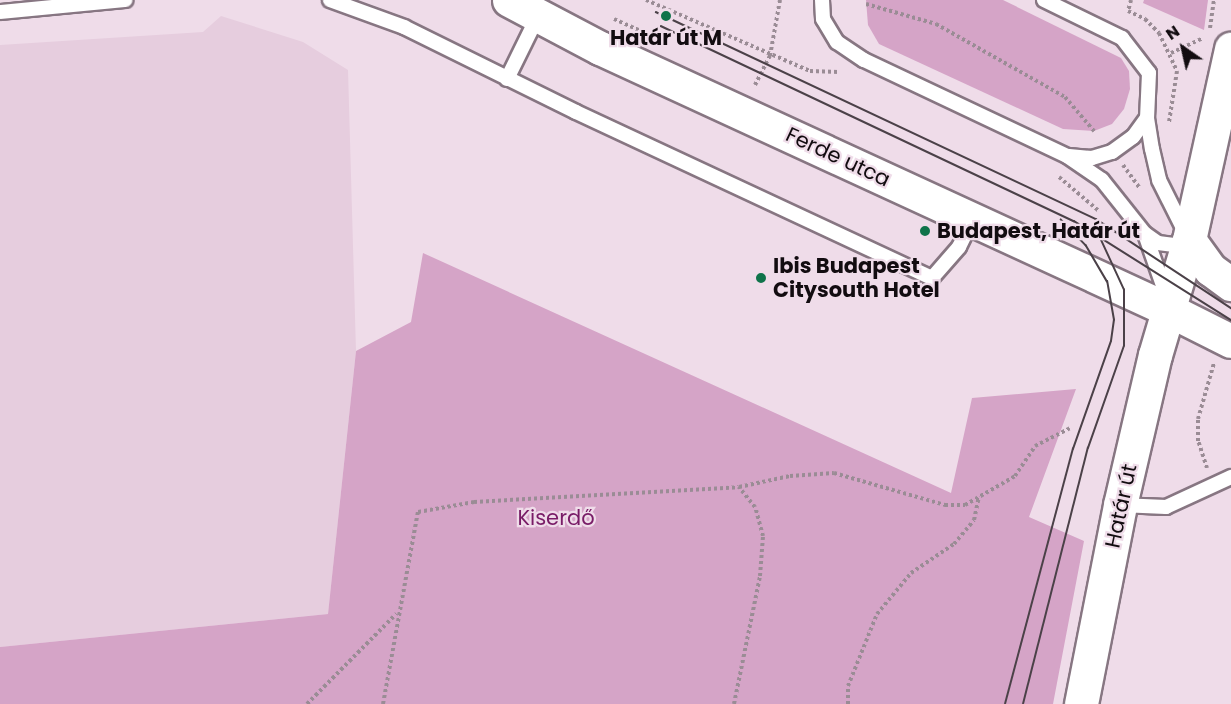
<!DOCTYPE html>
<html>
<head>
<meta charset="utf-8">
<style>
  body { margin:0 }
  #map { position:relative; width:1231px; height:704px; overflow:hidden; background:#efdce9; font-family:Poppins,sans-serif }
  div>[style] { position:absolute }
  .built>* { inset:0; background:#e6cdde }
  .green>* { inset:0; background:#d5a4c7 }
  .path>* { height:4px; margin-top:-2px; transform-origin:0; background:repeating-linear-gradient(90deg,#9a8c95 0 3px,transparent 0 6px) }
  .roads { filter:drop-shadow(2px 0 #877682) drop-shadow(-2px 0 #877682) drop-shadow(0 2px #877682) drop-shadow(0 -2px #877682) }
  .service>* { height:14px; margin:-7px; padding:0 7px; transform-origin:7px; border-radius:7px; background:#fff }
  .tertiary>* { height:33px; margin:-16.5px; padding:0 16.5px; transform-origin:16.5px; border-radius:16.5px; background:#fff }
  .secondary>* { height:33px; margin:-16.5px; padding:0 16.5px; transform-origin:16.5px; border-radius:16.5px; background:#fff }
  .tram>* { height:1.5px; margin:-0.75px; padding:0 0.75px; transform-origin:0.75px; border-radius:0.75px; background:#4b4148 }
  .dots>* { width:16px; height:16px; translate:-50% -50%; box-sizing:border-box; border:3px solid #efdce9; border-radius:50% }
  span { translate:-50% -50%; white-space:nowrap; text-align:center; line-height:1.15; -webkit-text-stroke:4.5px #efdce9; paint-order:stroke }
  .poi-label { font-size:21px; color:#120c10; font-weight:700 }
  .left { translate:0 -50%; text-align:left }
  .street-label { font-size:21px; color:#120c10 }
  .park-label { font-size:21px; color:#791c67 }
  .north { position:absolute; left:1153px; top:18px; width:60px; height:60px; -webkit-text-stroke:4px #efdce9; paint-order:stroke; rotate:326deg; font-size:16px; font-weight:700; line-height:24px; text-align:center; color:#120c10 }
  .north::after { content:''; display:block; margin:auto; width:21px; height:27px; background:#120c10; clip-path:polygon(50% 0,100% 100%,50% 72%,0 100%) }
</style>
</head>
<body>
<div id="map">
  <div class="built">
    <div style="clip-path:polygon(221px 16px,303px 42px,348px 70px,356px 351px,328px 614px,0 647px,0 45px,203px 32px)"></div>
  </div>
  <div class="green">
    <div style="clip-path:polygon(866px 0,1003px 0,1121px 58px,1129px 71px,1130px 89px,1124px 109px,1112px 124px,1094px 131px,1063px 129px,879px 44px,868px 25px)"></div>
    <div style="clip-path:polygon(1144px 0,1208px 0,1204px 30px,1143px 3px)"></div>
    <div style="clip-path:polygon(423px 253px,951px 493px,972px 398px,1076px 389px,1029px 517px,1084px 541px,1053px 704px,0 704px,0 647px,328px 614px,356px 351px,411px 322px)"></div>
  </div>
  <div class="path">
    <div style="left:646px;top:0;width:179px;rotate:23.4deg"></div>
    <div style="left:810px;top:71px;width:29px;rotate:2deg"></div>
    <div style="left:1131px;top:0;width:11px;rotate:105deg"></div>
    <div style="left:1128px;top:11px;width:19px;rotate:25deg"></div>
    <div style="left:1145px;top:19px;width:20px;rotate:45deg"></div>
    <div style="left:1159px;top:33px;width:42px;rotate:64.7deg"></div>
    <div style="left:1177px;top:71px;width:52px;rotate:98.9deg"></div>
    <div style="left:866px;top:4px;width:73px;rotate:15.9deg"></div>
    <div style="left:936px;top:24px;width:148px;rotate:29.5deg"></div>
    <div style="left:1065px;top:97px;width:45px;rotate:49.5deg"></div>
    <div style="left:614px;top:19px;width:34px;rotate:24deg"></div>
    <div style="left:1210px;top:28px;width:28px;rotate:-82deg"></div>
    <div style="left:1171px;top:53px;width:35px;rotate:-25deg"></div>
    <div style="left:755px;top:85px;width:33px;rotate:-63deg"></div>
    <div style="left:770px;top:56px;width:57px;rotate:-79.9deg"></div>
    <div style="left:1123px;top:165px;width:29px;rotate:54deg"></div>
    <div style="left:1059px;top:177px;width:52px;rotate:40.4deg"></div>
    <div style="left:1207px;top:468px;width:28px;rotate:-108deg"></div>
    <div style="left:1198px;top:441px;width:22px;rotate:-90deg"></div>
    <div style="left:1198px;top:419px;width:58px;rotate:-74.1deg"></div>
    <div style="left:307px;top:704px;width:127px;rotate:-45.3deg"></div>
    <div style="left:383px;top:704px;width:195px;rotate:-79.7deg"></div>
    <div style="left:418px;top:512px;width:57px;rotate:-10.1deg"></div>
    <div style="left:474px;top:502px;width:265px;rotate:-3.2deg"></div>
    <div style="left:739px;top:487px;width:52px;rotate:-12.2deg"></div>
    <div style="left:790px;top:476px;width:44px;rotate:-3.9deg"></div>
    <div style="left:834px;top:473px;width:116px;rotate:16.1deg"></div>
    <div style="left:945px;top:505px;width:20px"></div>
    <div style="left:965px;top:505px;width:58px;rotate:-30.1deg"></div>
    <div style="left:1015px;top:476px;width:36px;rotate:-56deg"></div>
    <div style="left:1035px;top:446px;width:39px;rotate:-27deg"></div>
    <div style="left:734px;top:704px;width:131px;rotate:-78.5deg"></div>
    <div style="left:760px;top:576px;width:40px;rotate:-85.7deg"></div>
    <div style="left:763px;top:536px;width:30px;rotate:-105deg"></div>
    <div style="left:755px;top:507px;width:26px;rotate:-129deg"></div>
    <div style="left:848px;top:704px;width:18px;rotate:-90deg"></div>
    <div style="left:848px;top:686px;width:78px;rotate:-68.1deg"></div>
    <div style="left:877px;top:614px;width:53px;rotate:-50.3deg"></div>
    <div style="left:911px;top:573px;width:52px;rotate:-34deg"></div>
    <div style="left:954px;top:544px;width:31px;rotate:-50deg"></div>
    <div style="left:974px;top:520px;width:24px;rotate:-78deg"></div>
  </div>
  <div class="roads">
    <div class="service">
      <div style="left:330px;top:0;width:79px;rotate:20deg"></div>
      <div style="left:404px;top:27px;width:192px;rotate:26.3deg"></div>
      <div style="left:576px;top:112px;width:393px;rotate:25deg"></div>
      <div style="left:932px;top:278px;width:41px;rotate:-48.9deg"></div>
      <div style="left:959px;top:247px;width:30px;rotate:-64deg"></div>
      <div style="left:822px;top:0;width:19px;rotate:87deg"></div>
      <div style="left:823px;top:19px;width:27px;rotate:59deg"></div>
      <div style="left:837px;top:42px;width:32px;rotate:34deg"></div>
      <div style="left:864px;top:60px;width:225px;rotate:25.3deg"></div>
      <div style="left:1067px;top:156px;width:42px;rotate:34.4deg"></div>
      <div style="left:1102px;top:180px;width:69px;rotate:51.5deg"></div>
      <div style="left:1145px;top:234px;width:60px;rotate:70.7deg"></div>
      <div style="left:1044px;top:0;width:87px;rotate:26deg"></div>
      <div style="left:1122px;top:38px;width:44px;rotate:52.4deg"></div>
      <div style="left:1149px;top:73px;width:45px;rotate:92.5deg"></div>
      <div style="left:1147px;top:118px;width:31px;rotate:81deg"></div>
      <div style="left:1152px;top:149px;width:32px;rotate:77deg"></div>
      <div style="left:1159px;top:180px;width:67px;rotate:63.4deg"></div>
      <div style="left:1189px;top:240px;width:16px;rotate:162deg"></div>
      <div style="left:1174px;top:245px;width:16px;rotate:-173deg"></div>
      <div style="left:1158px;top:243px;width:16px;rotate:-145deg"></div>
      <div style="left:0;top:12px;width:126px;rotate:-5.5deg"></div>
      <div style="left:507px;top:79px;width:70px;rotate:-63.8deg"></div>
      <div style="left:1069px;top:156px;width:23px;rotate:5deg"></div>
      <div style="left:1092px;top:158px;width:21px;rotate:-17deg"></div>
      <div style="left:1112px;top:152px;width:26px;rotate:-36deg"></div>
      <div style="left:1133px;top:137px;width:24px;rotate:-54deg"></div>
      <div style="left:1120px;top:505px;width:46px;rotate:2.5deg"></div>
      <div style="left:1166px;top:507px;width:72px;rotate:-24.8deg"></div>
    </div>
    <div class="tertiary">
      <div style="left:1189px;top:240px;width:36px;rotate:54deg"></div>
      <div style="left:1210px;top:269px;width:26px;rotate:36deg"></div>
      <div style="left:1169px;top:310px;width:69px;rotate:26.6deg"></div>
    </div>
    <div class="secondary">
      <div style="left:509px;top:0;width:103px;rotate:27.8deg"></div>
      <div style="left:600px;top:48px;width:626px;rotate:24.72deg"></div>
      <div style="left:1081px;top:704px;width:203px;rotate:-78.9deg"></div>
      <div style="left:1120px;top:505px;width:154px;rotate:-76.9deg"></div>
      <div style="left:1155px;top:355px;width:120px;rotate:-73.5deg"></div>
      <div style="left:1189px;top:240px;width:196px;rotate:-77.6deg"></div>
    </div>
  </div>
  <div class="tram">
    <div style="left:656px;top:12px;width:486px;rotate:25.2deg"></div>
    <div style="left:1096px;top:219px;width:162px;rotate:33.4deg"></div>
    <div style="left:661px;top:26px;width:457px;rotate:25.3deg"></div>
    <div style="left:1074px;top:221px;width:186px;rotate:32.2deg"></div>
    <div style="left:1005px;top:704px;width:264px;rotate:-75.1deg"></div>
    <div style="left:1073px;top:449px;width:114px;rotate:-70.6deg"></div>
    <div style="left:1111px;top:341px;width:21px;rotate:-82deg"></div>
    <div style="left:1114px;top:320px;width:39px;rotate:-100deg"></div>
    <div style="left:1107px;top:282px;width:42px;rotate:-120.3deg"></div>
    <div style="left:1086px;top:246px;width:36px;rotate:-134deg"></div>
    <div style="left:1023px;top:704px;width:264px;rotate:-75.8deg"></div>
    <div style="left:1088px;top:448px;width:108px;rotate:-70.6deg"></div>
    <div style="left:1124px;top:346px;width:56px;rotate:-90deg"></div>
    <div style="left:1124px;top:290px;width:57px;rotate:-114.8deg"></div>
  </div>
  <div class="dots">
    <div style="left:666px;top:16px;background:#0f734a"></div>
    <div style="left:925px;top:231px;background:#0f734a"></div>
    <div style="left:761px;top:278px;background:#0f734a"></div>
  </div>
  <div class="poi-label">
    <span style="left:666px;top:38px">Határ út M</span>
    <span class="left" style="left:937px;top:231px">Budapest, Határ út</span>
    <span class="left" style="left:773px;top:278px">Ibis Budapest<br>Citysouth Hotel</span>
  </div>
  <div class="street-label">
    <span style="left:838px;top:157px;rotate:25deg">Ferde utca</span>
    <span style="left:1121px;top:506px;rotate:-78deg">Határ út</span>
  </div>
  <div class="park-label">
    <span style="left:556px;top:518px">Kiserdő</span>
  </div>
  <div class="north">N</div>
</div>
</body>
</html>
